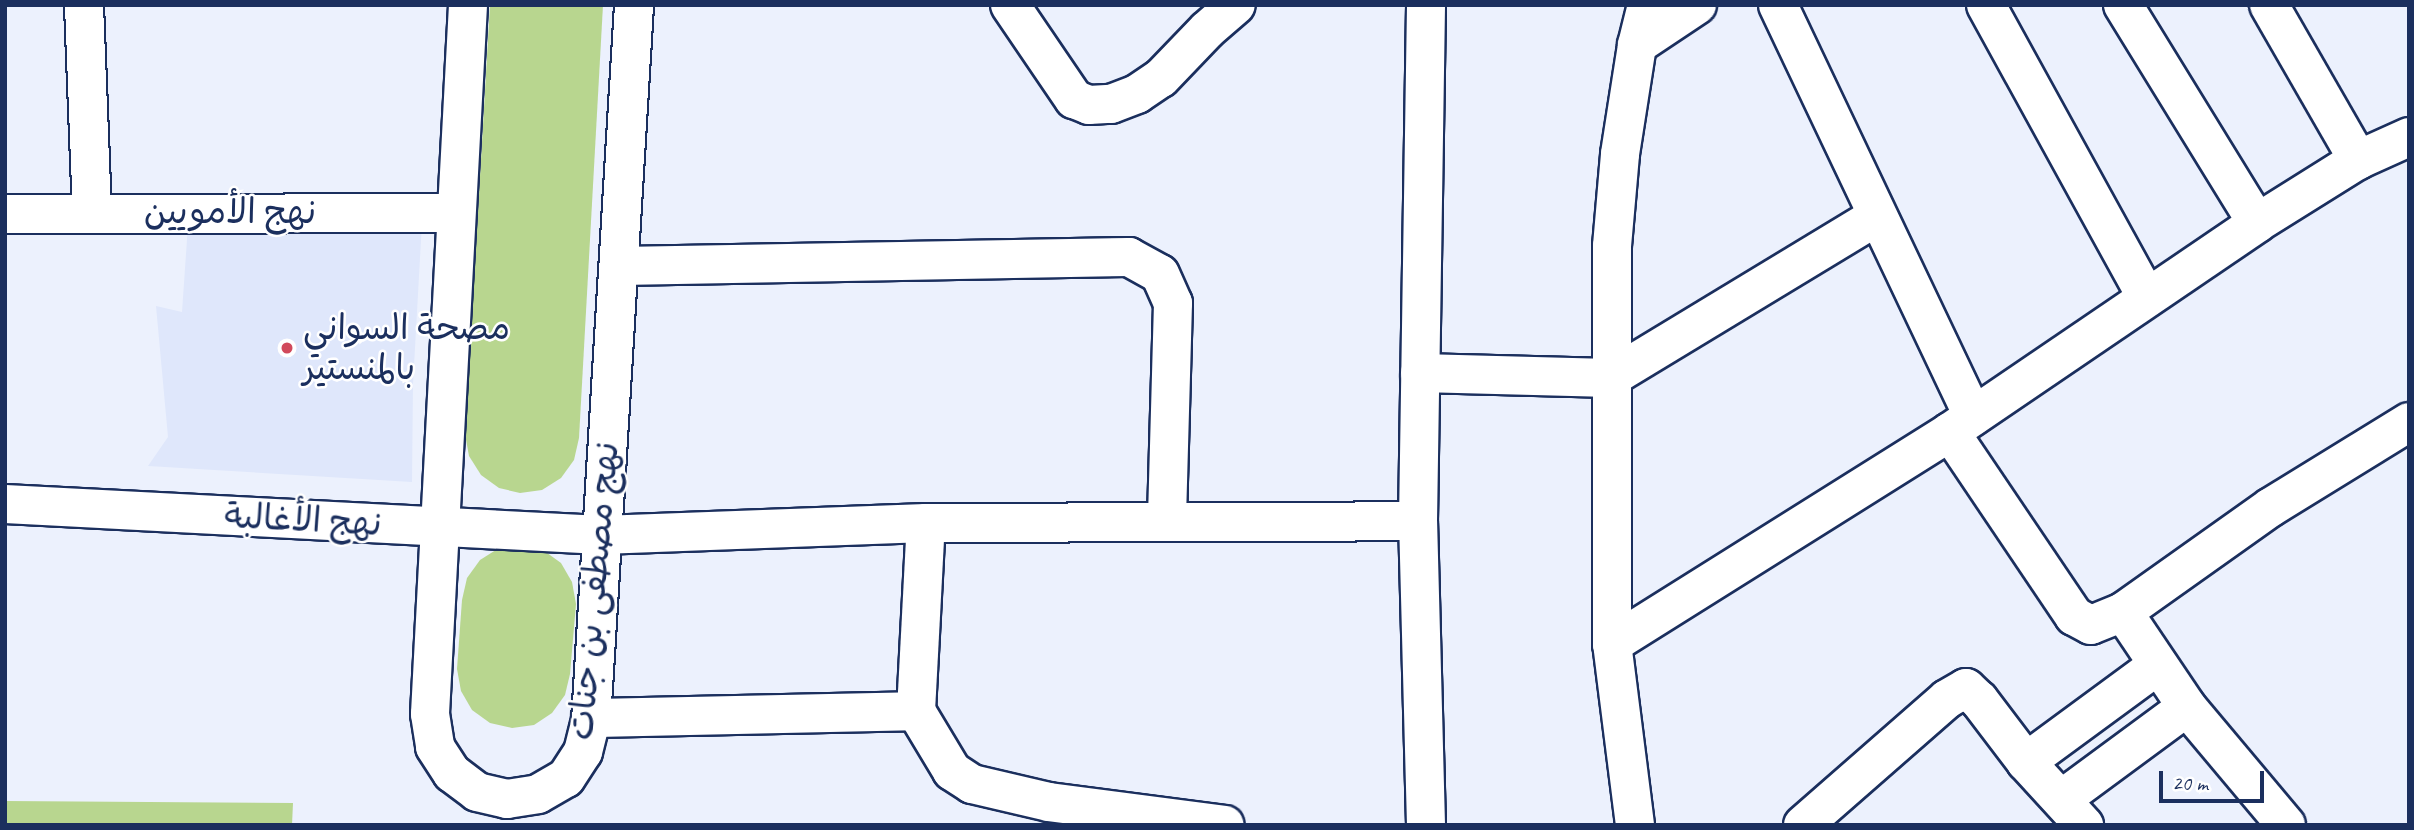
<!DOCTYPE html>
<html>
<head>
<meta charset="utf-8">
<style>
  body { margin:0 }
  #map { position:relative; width:2414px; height:830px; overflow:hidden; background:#ecf1fd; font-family:Caveat,"Playpen Sans Arabic",sans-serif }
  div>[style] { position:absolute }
  .built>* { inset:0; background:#dfe7fb }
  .green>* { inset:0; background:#b8d68f }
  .roads { filter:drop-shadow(2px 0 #1b2f5e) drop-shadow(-2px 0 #1b2f5e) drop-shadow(0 2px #1b2f5e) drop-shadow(0 -2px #1b2f5e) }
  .minor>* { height:38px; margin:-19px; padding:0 19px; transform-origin:19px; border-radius:19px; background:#fff }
  .dots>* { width:19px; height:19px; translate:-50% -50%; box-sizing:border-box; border:4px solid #fff; border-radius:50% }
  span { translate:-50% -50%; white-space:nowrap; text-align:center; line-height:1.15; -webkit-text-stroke:5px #fff; paint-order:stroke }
  .street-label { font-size:35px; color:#1b2f5e }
  .poi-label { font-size:35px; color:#1b2f5e }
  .left { translate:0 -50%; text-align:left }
  .frame { position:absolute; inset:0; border:7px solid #1b2f5e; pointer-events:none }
  .scale { position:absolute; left:2159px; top:771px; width:105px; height:32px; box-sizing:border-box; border:4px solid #1b2f5e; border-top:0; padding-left:9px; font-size:21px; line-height:24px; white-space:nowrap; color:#1b2f5e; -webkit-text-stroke:5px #fff; paint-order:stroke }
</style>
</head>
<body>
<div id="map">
  <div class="built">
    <div style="clip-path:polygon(422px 222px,413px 384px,412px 482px,148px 466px,168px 437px,156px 306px,182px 312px,188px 225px)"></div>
  </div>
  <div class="green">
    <div style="clip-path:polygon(490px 5px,603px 5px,579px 438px,574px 460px,561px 478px,542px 490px,520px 493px,499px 488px,481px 475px,469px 456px,465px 434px)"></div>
    <div style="clip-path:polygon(499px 548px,543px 550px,561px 563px,572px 582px,576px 604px,570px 674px,565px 695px,552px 713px,534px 725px,512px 728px,490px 723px,472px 710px,461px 691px,457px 669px,462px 600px,467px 578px,480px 560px)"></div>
    <div style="clip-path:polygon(5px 801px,293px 803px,292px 825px,5px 825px)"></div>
  </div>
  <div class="roads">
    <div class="minor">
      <div style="left:84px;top:5px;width:207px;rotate:87.8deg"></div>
      <div style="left:468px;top:5px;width:710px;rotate:93.07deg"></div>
      <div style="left:430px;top:714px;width:33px;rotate:81deg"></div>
      <div style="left:435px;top:747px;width:31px;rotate:57deg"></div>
      <div style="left:452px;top:773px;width:31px;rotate:37deg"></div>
      <div style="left:477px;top:792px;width:31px;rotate:13deg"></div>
      <div style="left:507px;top:799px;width:31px;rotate:-9deg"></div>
      <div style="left:538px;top:794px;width:32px;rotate:-30deg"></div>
      <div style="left:566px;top:778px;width:31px;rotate:-57deg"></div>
      <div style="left:583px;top:752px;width:32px;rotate:-76deg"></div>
      <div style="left:591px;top:721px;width:717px;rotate:-86.56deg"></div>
      <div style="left:1010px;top:5px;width:114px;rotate:55.8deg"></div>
      <div style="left:1074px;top:99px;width:16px;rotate:22deg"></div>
      <div style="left:1089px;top:105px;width:22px;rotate:-3deg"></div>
      <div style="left:1111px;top:104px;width:28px;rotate:-21deg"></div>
      <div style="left:1137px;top:94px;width:29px;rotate:-34deg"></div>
      <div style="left:1161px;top:78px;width:66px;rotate:-46.2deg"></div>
      <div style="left:1207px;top:30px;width:38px;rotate:-41deg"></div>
      <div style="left:1778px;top:5px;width:455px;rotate:64.6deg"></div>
      <div style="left:1986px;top:5px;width:334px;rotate:61.2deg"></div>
      <div style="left:2123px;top:5px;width:256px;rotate:58.4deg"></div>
      <div style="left:2269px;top:5px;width:179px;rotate:60.1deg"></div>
      <div style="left:1637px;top:45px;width:72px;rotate:-33.7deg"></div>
      <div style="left:5px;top:214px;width:450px;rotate:-0.1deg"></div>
      <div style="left:620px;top:266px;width:509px;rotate:-1.01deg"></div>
      <div style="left:1129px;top:257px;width:35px;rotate:29deg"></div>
      <div style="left:1160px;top:274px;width:32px;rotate:66deg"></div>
      <div style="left:1173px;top:303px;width:217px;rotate:91.6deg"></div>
      <div style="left:1420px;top:373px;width:190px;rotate:1.5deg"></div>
      <div style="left:1610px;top:378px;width:311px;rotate:-31.2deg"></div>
      <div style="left:1950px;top:432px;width:222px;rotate:56deg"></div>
      <div style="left:2074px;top:616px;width:19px;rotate:28deg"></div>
      <div style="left:2091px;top:625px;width:35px;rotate:-22deg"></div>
      <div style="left:2123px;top:612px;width:181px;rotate:-35.4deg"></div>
      <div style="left:2271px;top:507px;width:162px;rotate:-31.6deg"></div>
      <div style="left:5px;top:504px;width:597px;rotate:2.98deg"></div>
      <div style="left:601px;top:535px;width:325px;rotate:-2.1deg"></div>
      <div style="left:926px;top:523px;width:492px;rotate:-0.2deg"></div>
      <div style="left:2123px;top:612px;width:115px;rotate:56deg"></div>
      <div style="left:2187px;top:707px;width:154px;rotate:50deg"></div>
      <div style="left:1612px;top:644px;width:399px;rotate:-32.1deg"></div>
      <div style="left:1950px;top:432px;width:371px;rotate:-34.2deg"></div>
      <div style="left:2257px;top:223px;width:119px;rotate:-32deg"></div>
      <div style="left:2358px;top:160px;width:56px;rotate:-24.3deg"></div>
      <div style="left:916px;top:711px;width:188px;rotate:-87deg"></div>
      <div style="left:591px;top:718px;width:325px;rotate:-1.2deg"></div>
      <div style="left:916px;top:711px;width:70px;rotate:59deg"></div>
      <div style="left:952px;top:771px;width:24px;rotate:33deg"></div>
      <div style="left:972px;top:784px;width:79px;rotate:13.2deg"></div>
      <div style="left:1049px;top:802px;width:177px;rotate:7.4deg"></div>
      <div style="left:2026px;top:762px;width:164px;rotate:-36.3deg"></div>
      <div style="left:2062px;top:799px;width:155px;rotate:-36.4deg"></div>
      <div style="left:1426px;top:825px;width:304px;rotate:-91.5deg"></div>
      <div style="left:1418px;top:521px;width:516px;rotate:-89.11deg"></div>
      <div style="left:1635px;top:825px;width:182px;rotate:-97.2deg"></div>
      <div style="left:1612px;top:644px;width:398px;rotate:-90deg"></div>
      <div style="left:1612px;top:246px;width:92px;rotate:-85deg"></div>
      <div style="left:1620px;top:154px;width:110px;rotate:-81.1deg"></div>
      <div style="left:1637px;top:45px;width:41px;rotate:-76deg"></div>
      <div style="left:1803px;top:825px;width:191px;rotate:-41.2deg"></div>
      <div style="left:1947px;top:699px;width:22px;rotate:-30deg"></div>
      <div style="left:1966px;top:688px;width:18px;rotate:43deg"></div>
      <div style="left:1979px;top:700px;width:78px;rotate:52.8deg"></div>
      <div style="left:2026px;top:762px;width:86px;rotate:47.4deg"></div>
    </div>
  </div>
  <div class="dots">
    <div style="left:287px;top:348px;background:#d1495b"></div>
  </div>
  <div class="street-label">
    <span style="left:230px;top:212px">نهج الأمويين</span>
    <span style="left:303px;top:520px;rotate:3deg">نهج الأغالبة</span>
    <span style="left:594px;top:591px;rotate:-85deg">نهج مصطفى بن جنات</span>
  </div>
  <div class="poi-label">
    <span class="left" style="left:303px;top:348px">مصحة السواني<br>بالمنستير</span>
  </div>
  <div class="frame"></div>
  <div class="scale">20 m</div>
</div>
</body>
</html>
